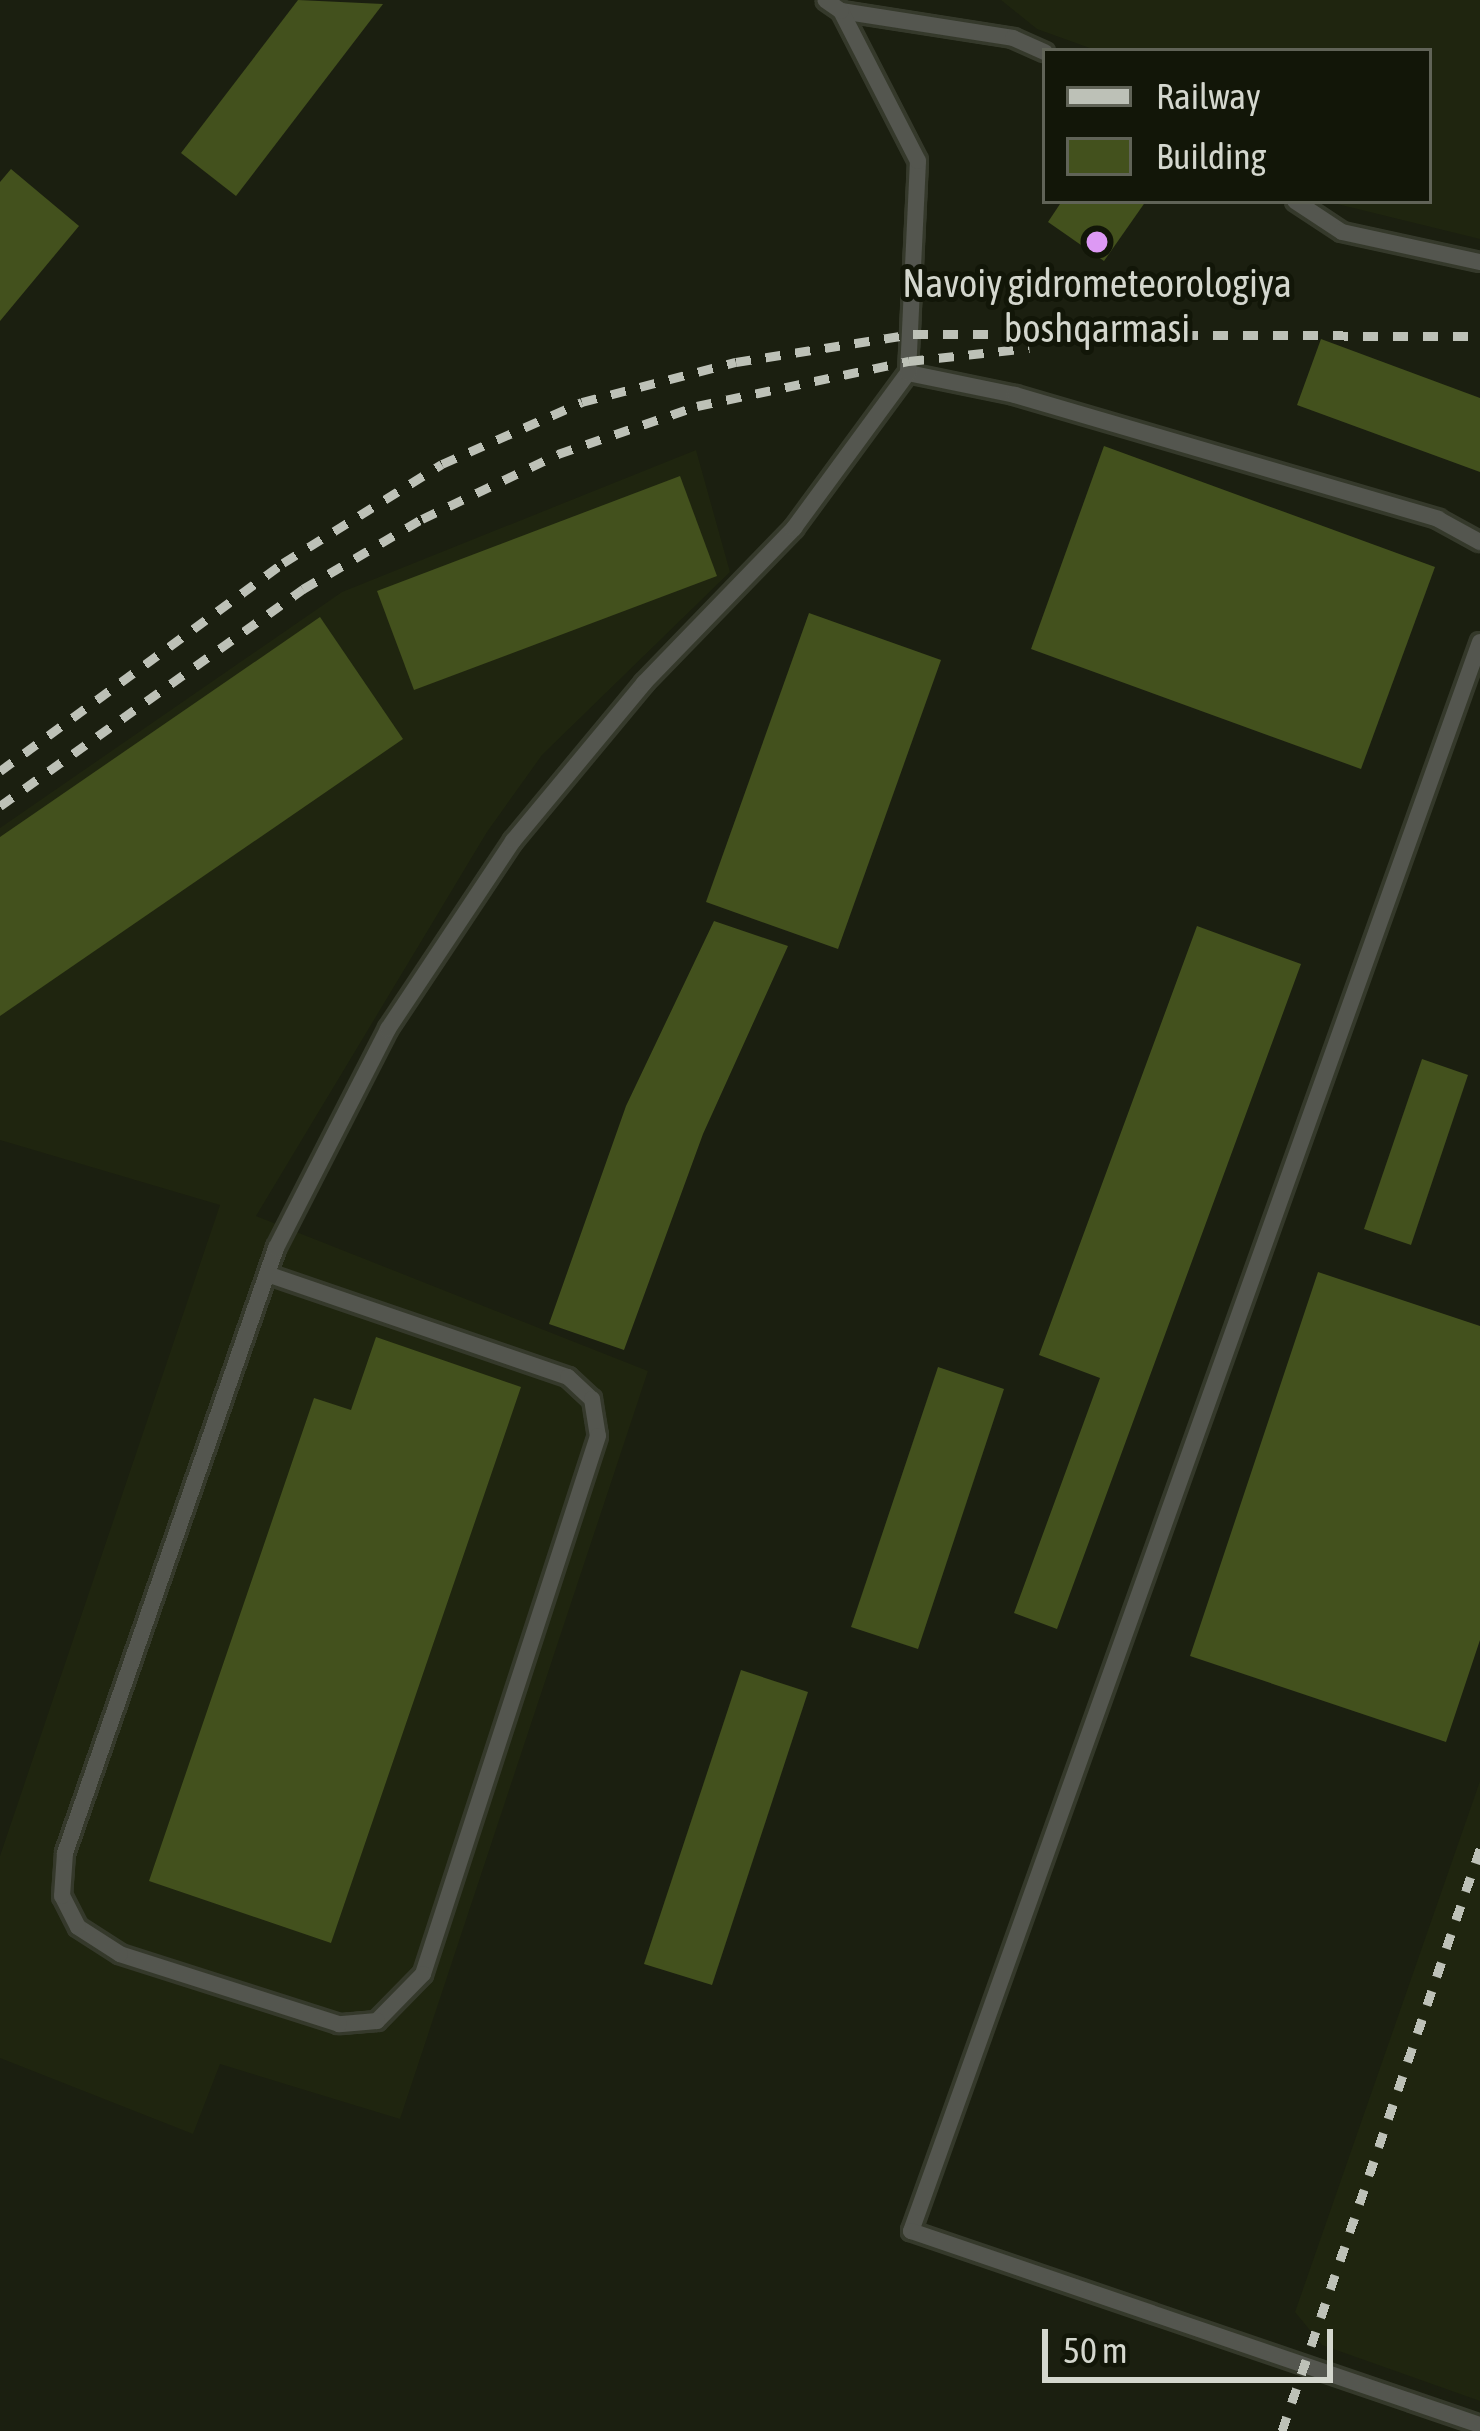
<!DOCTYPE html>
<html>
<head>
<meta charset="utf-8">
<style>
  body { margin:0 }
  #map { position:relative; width:1480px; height:2431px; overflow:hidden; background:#1b1f10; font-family:"Asap Condensed",sans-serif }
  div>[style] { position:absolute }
  .built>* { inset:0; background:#1f250f }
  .building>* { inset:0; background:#43511d }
  .roads { filter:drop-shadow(3px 0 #35392b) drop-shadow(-3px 0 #35392b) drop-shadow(0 3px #35392b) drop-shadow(0 -3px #35392b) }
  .lane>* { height:16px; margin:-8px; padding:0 8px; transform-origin:8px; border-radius:8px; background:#54564f }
  .rail>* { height:9px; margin-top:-4.5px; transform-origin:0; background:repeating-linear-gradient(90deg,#bdc1b7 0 15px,transparent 0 30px) }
  .dots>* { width:33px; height:33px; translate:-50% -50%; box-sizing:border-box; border:6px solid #121608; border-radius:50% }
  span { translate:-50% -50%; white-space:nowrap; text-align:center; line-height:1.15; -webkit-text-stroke:10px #121608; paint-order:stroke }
  .poi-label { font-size:39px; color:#d4d7ce }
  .legend { position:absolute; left:1042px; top:48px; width:390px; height:156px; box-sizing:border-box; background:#121608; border:3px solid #606357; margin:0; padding:15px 21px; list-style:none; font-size:36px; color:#d4d7ce }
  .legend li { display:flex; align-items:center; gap:24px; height:60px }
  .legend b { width:60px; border:3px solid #606357 }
  .scale { position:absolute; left:1042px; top:2329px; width:291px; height:54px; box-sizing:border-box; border:6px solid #d4d7ce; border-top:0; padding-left:15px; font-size:36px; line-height:42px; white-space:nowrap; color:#d4d7ce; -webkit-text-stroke:9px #121608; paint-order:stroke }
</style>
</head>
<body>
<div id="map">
  <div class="built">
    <div style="clip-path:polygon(1001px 0,1480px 0,1480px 239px,1325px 201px,1429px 201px,1429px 51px,1098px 51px,1037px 29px)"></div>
    <div style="clip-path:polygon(696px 450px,730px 572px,542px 755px,487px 832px,256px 1216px,648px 1371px,400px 2119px,220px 2064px,193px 2134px,0 2058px,0 1856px,220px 1205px,0 1140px,0 828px,342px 592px)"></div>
    <div style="clip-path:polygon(1480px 1781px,1480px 2401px,1322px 2345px,1295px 2312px)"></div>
  </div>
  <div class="building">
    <div style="clip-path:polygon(298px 0,383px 4px,236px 196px,181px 153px)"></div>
    <div style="clip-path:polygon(11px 169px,79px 226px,0 321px,0 182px)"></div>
    <div style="clip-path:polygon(1062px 201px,1146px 201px,1104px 261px,1048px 222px)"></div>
    <div style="clip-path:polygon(1321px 339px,1480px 398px,1480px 472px,1297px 405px)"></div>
    <div style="clip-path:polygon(1104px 446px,1435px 567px,1361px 769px,1031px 649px)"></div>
    <div style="clip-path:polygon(680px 476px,717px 576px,414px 690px,377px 591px)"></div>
    <div style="clip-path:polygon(809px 613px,941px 660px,838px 949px,706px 902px)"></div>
    <div style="clip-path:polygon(320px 617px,403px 739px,0 1016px,0 837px)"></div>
    <div style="clip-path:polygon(714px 921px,788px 946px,703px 1134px,624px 1350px,549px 1324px,626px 1106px)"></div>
    <div style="clip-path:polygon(1197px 926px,1301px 964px,1057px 1629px,1014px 1613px,1100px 1378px,1039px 1355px)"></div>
    <div style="clip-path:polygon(1422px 1059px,1468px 1075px,1411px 1245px,1364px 1229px)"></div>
    <div style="clip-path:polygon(1318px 1272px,1480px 1326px,1480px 1640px,1446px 1742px,1190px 1656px)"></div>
    <div style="clip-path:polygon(376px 1337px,521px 1387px,331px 1943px,149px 1881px,314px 1398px,351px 1410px)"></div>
    <div style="clip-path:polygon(938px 1367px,1004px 1389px,918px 1649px,851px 1627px)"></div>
    <div style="clip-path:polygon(741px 1670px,808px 1692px,712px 1985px,644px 1964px)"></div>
  </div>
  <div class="roads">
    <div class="lane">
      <div style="left:841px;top:11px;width:174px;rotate:8.9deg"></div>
      <div style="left:1013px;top:38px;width:35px;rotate:24deg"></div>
      <div style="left:1295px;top:201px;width:56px;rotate:33.4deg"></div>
      <div style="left:1342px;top:232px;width:141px;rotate:12.3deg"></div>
      <div style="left:908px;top:373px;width:109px;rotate:11.6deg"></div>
      <div style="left:1015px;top:395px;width:441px;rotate:16.3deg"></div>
      <div style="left:1438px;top:519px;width:48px;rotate:28.7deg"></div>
      <div style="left:1480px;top:642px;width:1688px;rotate:109.7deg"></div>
      <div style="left:911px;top:2231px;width:601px;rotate:18.83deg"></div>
      <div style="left:267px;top:1274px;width:318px;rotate:18.9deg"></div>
      <div style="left:568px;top:1377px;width:33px;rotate:43deg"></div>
      <div style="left:592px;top:1399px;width:37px;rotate:81deg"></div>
      <div style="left:598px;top:1436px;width:566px;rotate:108.02deg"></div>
      <div style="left:423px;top:1974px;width:66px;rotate:134.4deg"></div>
      <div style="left:377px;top:2021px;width:38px;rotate:175deg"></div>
      <div style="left:339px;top:2024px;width:230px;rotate:-162.3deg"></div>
      <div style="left:120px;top:1954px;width:50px;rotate:-147.3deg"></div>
      <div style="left:78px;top:1927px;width:35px;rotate:-117deg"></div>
      <div style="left:62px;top:1896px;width:43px;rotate:-86deg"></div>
      <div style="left:65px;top:1853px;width:641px;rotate:-70.77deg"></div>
      <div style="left:276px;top:1248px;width:246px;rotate:-62.9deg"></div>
      <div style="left:388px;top:1029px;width:226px;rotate:-56.4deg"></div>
      <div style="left:513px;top:841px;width:205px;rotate:-50.3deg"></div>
      <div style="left:644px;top:683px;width:216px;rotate:-45.9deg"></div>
      <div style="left:794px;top:528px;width:192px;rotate:-53.7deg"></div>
      <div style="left:908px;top:373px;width:212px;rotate:-87.3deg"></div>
      <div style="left:918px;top:161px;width:169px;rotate:-117.2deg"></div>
      <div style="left:841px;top:11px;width:19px;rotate:-145deg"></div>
    </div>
  </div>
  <div class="rail">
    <div style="left:0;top:771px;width:351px;rotate:-36.3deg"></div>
    <div style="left:283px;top:563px;width:187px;rotate:-31.9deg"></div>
    <div style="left:442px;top:464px;width:153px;rotate:-23.9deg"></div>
    <div style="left:582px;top:402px;width:159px;rotate:-14.6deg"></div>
    <div style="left:736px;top:362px;width:179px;rotate:-9deg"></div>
    <div style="left:913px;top:334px;width:567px;rotate:0.2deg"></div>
    <div style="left:0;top:806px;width:373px;rotate:-35.6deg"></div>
    <div style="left:303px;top:589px;width:138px;rotate:-30.5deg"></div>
    <div style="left:422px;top:519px;width:151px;rotate:-25.5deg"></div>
    <div style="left:558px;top:454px;width:147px;rotate:-19.1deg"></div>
    <div style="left:697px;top:406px;width:217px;rotate:-12deg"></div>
    <div style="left:909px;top:361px;width:121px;rotate:-6.2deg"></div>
    <div style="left:1282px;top:2431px;width:615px;rotate:-71.21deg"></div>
  </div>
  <div class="dots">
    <div style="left:1097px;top:242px;background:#dd99f4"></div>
  </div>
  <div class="poi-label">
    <span style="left:1097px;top:306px">Navoiy gidrometeorologiya<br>boshqarmasi</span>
  </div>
  <ul class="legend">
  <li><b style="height:15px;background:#bdc1b7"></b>Railway</li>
  <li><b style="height:33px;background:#43511d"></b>Building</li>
  </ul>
  <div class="scale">50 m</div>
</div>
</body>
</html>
